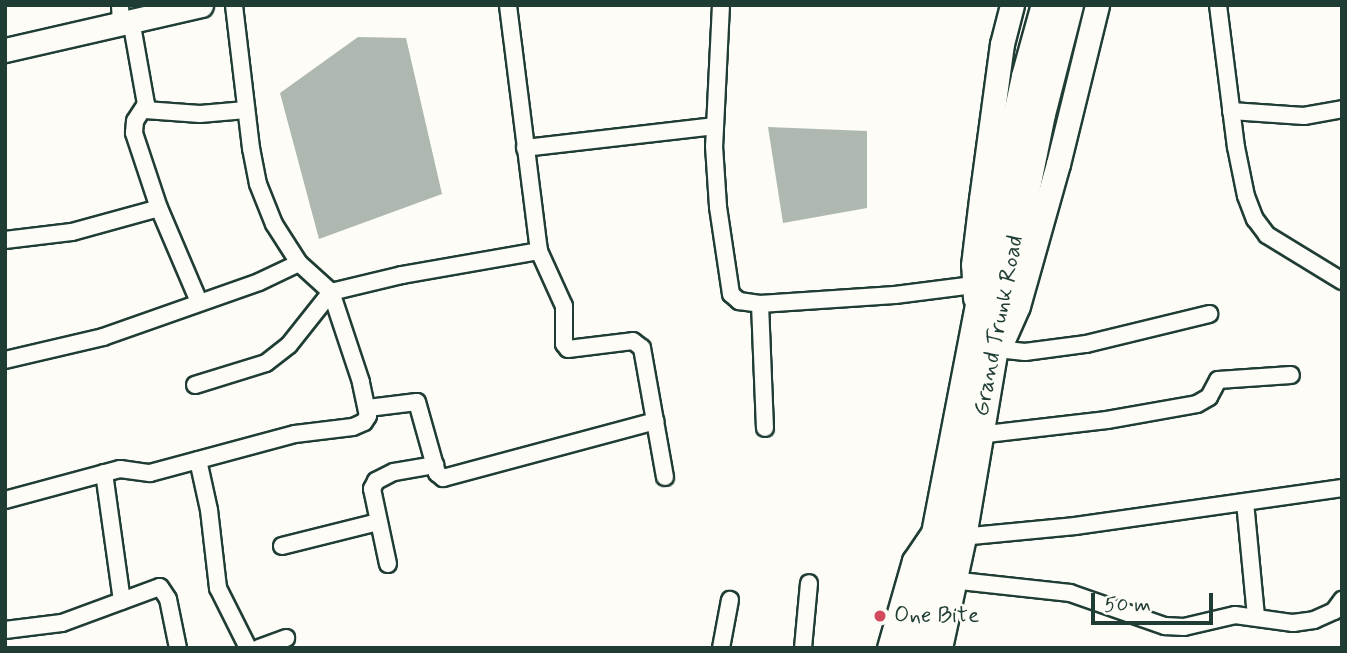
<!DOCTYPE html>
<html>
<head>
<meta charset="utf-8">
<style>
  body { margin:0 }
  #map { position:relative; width:1347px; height:653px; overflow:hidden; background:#fdfcf7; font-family:Mynerve,sans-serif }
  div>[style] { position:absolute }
  .water>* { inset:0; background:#aeb8b1 }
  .roads { filter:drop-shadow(2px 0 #1f3d34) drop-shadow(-2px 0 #1f3d34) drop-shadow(0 2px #1f3d34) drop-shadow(0 -2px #1f3d34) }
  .street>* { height:16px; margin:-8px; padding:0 8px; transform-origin:8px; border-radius:8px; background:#fdfcf7 }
  .secondary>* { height:23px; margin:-11.5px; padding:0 11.5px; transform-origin:11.5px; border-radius:11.5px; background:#fdfcf7 }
  .highway>* { height:30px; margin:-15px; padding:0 15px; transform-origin:15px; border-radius:15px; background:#fdfcf7 }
  .dots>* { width:19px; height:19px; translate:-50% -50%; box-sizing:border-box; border:4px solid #fdfcf7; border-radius:50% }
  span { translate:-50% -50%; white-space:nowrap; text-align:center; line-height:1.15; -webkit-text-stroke:5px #fdfcf7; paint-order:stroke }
  .street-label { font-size:23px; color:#1f3d34 }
  .poi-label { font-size:23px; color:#1f3d34 }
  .left { translate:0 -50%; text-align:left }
  .frame { position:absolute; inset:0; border:7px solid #1f3d34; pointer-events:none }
  .scale { position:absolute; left:1091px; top:593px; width:122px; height:32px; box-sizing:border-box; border:4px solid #1f3d34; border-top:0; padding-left:9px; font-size:21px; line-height:24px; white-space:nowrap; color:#1f3d34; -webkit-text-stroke:5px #fdfcf7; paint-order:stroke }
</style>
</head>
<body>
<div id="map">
  <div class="water">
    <div style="clip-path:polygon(358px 37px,406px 38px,442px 194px,319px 239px,280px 93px)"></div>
    <div style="clip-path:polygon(768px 127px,867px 131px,867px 208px,783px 223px)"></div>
  </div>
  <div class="roads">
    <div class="street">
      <div style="left:120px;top:5px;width:17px;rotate:87deg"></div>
      <div style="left:721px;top:5px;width:141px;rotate:92.8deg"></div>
      <div style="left:714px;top:146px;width:61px;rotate:86.2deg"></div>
      <div style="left:718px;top:207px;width:88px;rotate:81.5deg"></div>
      <div style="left:731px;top:294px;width:11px;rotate:41deg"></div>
      <div style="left:739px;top:301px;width:21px;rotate:8deg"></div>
      <div style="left:760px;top:304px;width:135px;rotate:-3.8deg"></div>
      <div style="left:895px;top:295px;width:79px;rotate:-7.3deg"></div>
      <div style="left:1218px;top:5px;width:143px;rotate:82.8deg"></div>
      <div style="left:1236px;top:147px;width:50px;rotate:78.5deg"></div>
      <div style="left:1246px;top:196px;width:25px;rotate:69deg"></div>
      <div style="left:1255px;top:219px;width:20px;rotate:53deg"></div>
      <div style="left:1267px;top:235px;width:88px;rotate:31.5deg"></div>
      <div style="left:131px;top:20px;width:85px;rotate:79.9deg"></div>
      <div style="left:146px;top:104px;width:20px;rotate:123deg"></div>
      <div style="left:135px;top:121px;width:12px;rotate:95deg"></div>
      <div style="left:134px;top:133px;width:79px;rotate:71.6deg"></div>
      <div style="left:159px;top:208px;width:102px;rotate:66.9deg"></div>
      <div style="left:145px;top:110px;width:55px;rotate:4.2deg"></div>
      <div style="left:200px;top:114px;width:46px;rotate:-5deg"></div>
      <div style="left:1231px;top:111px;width:73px;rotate:3.9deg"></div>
      <div style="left:1304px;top:116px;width:39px;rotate:-10deg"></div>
      <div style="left:525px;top:148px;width:190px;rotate:-6.6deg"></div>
      <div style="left:5px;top:240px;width:67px;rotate:-6.8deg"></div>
      <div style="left:72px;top:232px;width:90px;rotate:-15.4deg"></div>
      <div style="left:539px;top:251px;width:60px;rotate:65.6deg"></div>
      <div style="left:564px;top:306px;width:38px;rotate:90deg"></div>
      <div style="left:564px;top:344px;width:6px;rotate:51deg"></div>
      <div style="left:568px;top:349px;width:65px;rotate:-7deg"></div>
      <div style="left:633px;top:341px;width:11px;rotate:38deg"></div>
      <div style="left:642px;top:348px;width:131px;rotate:79.9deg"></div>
      <div style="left:760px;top:304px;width:124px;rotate:87.7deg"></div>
      <div style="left:997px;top:349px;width:28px;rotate:6deg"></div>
      <div style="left:1025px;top:352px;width:62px;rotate:-7.5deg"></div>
      <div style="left:1086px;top:344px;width:127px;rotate:-13.7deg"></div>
      <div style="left:5px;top:360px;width:101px;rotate:-13.2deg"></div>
      <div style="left:103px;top:337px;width:165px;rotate:-19.4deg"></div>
      <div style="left:259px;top:282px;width:44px;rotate:-25.4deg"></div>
      <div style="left:195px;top:385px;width:74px;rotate:-17.2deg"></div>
      <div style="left:266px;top:363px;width:29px;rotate:-38deg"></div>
      <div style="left:289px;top:345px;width:68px;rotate:-51.6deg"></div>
      <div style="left:331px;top:292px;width:73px;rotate:-13.5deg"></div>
      <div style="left:402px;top:275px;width:139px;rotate:-9.9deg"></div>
      <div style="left:539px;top:251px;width:248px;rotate:-97.2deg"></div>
      <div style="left:368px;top:408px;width:49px;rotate:-7deg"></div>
      <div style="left:417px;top:402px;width:74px;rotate:74.3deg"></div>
      <div style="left:437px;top:473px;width:8px;rotate:40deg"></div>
      <div style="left:443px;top:478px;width:220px;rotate:-15deg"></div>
      <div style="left:978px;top:435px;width:130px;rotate:-6.6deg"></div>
      <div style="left:1107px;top:420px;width:91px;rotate:-10.1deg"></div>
      <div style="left:1197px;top:404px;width:14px;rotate:-30deg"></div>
      <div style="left:1209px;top:397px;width:19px;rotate:-62deg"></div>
      <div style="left:1218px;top:380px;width:73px;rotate:-3.9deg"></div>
      <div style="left:198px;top:460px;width:51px;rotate:77.6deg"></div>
      <div style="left:209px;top:510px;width:79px;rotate:83.4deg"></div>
      <div style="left:218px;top:588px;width:67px;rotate:63.4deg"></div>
      <div style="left:104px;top:473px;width:129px;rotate:82deg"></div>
      <div style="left:5px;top:500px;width:119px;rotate:-15.1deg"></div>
      <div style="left:120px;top:469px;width:30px;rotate:8deg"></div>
      <div style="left:150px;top:473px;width:150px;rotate:-15.1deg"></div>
      <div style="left:295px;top:434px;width:58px;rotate:-6.9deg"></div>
      <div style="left:353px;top:427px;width:12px;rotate:-24deg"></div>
      <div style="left:364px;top:422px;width:7px;rotate:-56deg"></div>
      <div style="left:368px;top:416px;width:35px;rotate:-102deg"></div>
      <div style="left:361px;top:382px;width:95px;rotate:-108.4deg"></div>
      <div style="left:331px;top:292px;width:43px;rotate:-137.8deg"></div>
      <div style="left:299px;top:263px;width:46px;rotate:-122.7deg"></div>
      <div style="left:274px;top:224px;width:43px;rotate:-111.8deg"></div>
      <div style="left:258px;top:184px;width:37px;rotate:-101deg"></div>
      <div style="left:251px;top:148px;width:144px;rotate:-96.8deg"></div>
      <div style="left:1245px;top:502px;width:115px;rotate:84.5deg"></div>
      <div style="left:961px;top:537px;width:115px;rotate:-5.5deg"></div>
      <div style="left:1075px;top:526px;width:270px;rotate:-8.1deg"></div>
      <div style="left:282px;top:546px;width:99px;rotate:-14deg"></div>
      <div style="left:388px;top:564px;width:77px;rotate:-102deg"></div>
      <div style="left:372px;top:489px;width:9px;rotate:-63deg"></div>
      <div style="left:376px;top:481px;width:20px;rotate:-27deg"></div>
      <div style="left:394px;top:472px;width:42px;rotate:-9.7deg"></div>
      <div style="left:951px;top:580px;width:120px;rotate:6.2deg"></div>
      <div style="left:1070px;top:593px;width:101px;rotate:19.2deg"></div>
      <div style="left:1165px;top:626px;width:19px;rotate:3deg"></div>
      <div style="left:1184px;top:627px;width:52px;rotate:-13.2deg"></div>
      <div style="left:1235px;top:615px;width:59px;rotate:7.9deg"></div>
      <div style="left:1293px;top:623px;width:21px;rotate:-8deg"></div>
      <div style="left:1314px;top:620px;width:22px;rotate:-24deg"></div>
      <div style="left:1334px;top:611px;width:14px;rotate:-54deg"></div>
      <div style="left:5px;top:630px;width:57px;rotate:-7deg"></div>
      <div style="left:62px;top:623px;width:104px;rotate:-20.2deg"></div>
      <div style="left:160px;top:587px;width:14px;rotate:56deg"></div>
      <div style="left:168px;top:599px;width:50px;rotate:78.5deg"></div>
      <div style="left:259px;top:648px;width:29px;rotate:-20deg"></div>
      <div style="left:721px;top:648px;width:49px;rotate:-79.4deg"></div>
      <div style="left:803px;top:648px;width:65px;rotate:-84.7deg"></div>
    </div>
    <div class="secondary">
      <div style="left:5px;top:50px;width:201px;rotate:-12.9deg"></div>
      <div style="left:975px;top:298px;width:33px;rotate:-93deg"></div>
      <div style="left:973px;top:265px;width:66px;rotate:-83.1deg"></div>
      <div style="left:981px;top:199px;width:156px;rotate:-82.3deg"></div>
      <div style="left:1002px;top:44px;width:40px;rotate:-75.6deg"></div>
      <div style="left:1002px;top:342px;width:39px;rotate:-66deg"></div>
      <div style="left:1018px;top:306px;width:148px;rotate:-74.3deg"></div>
      <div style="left:1058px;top:164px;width:164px;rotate:-76.2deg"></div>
      <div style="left:889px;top:648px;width:91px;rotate:-74deg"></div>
      <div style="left:914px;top:561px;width:36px;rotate:-56deg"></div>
    </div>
    <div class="highway">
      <div style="left:915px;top:648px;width:488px;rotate:-79.1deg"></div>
      <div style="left:1007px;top:169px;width:94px;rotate:-77.7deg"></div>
      <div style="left:1027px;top:77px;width:75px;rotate:-74.5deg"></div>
      <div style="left:937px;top:648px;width:114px;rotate:-77.8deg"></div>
      <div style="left:961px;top:537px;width:205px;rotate:-80.4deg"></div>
      <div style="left:995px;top:335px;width:226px;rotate:-78.5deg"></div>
      <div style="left:1040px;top:114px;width:113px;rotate:-75.6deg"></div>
    </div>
  </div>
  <div class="dots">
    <div style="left:880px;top:616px;background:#d1495b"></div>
  </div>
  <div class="street-label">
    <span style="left:999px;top:326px;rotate:-79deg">Grand Trunk Road</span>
  </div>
  <div class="poi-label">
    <span class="left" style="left:894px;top:616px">One Bite</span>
  </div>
  <div class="frame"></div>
  <div class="scale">50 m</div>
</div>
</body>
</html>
